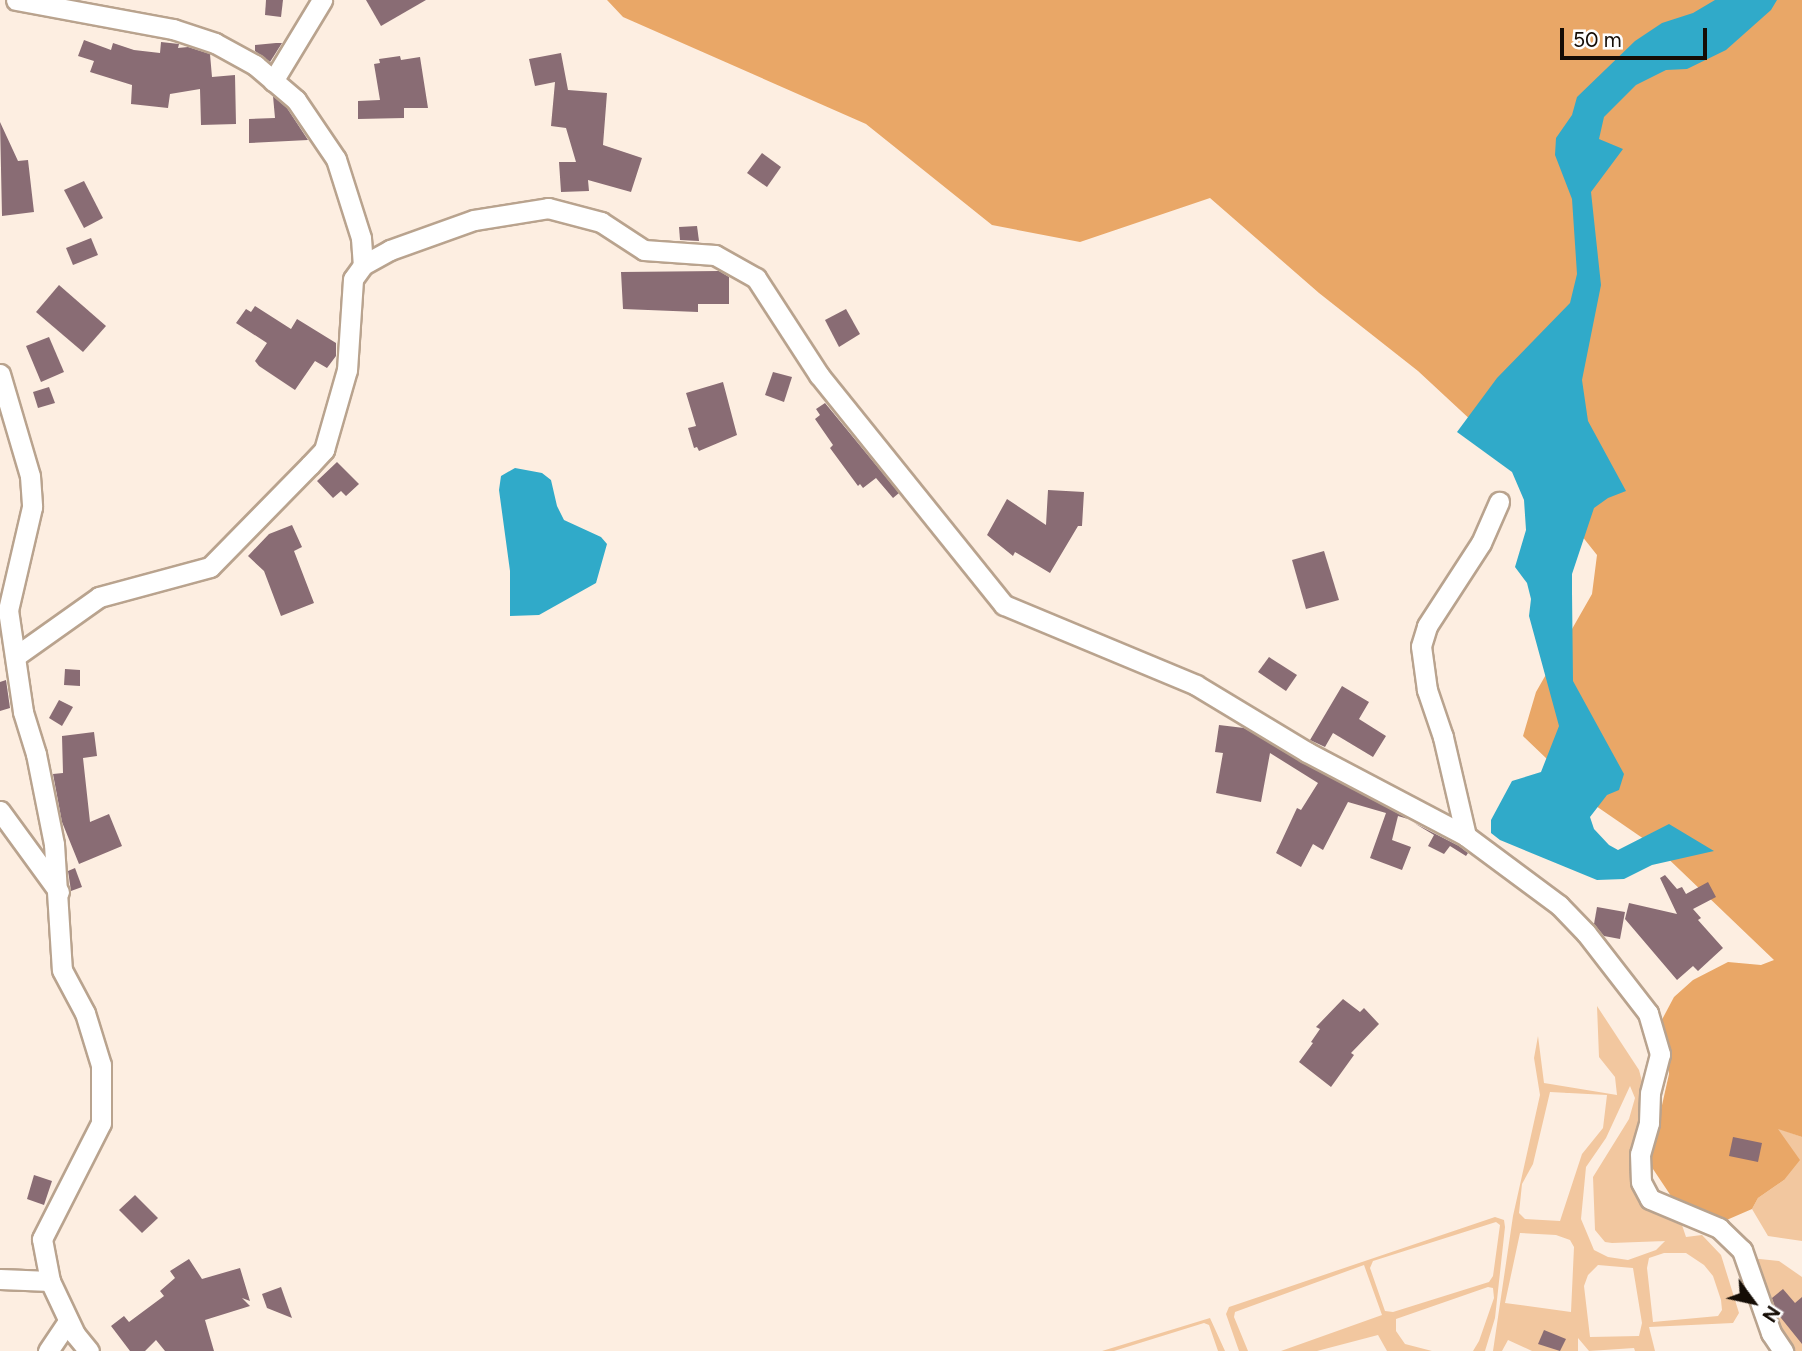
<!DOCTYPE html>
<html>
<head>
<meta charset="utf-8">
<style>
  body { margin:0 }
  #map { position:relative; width:1802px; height:1351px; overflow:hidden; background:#fdeee1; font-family:Figtree,sans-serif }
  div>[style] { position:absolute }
  .green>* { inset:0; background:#f2c79f }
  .forest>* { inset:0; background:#e9a767 }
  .water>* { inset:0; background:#30aac9 }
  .building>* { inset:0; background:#896c74 }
  .roads { filter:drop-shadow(2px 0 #b9a38e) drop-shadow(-2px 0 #b9a38e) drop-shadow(0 2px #b9a38e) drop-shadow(0 -2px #b9a38e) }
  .minor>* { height:19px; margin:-9.5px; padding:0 9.5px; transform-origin:9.5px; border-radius:9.5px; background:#fff }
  span { translate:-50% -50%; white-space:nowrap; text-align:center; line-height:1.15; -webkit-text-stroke:6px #fefefe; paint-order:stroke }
  .north { position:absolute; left:1718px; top:1267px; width:70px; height:70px; -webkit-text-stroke:5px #fefefe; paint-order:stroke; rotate:123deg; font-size:19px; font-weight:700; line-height:28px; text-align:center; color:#150d06 }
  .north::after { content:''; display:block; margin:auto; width:24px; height:32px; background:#150d06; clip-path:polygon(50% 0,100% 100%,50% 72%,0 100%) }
  .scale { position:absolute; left:1560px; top:28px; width:147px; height:32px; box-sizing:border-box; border:4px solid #150d06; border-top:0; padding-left:9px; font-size:21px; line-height:24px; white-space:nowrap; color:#150d06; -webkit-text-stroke:5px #fefefe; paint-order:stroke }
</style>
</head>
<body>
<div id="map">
  <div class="green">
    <div style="clip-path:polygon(evenodd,1597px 1006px,1639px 1070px,1643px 1085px,1645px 1200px,1682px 1225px,1686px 1237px,1702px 1235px,1721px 1255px,1739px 1313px,1733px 1323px,1649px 1327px,1655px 1351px,1635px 1351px,1634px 1348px,1589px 1351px,1578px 1338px,1578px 1351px,1532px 1351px,1508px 1340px,1502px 1351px,1493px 1351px,1513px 1216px,1540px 1095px,1534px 1058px,1538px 1036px,1544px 1083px,1617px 1095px,1615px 1077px,1599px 1057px,1597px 1006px,1630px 1086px,1635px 1098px,1629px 1119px,1593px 1177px,1595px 1230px,1605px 1242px,1612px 1243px,1665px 1241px,1656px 1250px,1628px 1260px,1608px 1257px,1594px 1250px,1581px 1219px,1586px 1167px,1606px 1138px,1630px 1086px,1597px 1006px,1550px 1092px,1607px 1095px,1603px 1128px,1582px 1154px,1560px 1221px,1525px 1219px,1519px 1213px,1522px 1184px,1533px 1164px,1550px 1092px,1597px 1006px,1520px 1233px,1556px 1235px,1570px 1240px,1574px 1247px,1571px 1312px,1505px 1303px,1520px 1233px,1597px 1006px,1664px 1253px,1686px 1253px,1704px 1265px,1713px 1276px,1721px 1300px,1722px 1310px,1718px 1316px,1653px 1322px,1647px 1268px,1649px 1258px,1664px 1253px,1597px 1006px,1598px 1265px,1633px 1268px,1642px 1323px,1639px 1336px,1590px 1337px,1584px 1286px,1588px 1275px,1598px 1265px)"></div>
    <div style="clip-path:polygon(1777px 1128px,1802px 1137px,1802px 1241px,1768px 1236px,1752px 1209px,1758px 1198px,1784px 1180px)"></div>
    <div style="clip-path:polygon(evenodd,1495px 1217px,1504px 1220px,1505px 1227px,1495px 1318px,1485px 1351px,1473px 1351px,1479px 1341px,1494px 1298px,1493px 1288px,1488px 1287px,1396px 1319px,1396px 1331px,1405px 1344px,1432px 1351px,1387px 1351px,1378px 1335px,1317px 1351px,1281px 1351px,1382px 1315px,1364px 1265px,1235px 1312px,1234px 1317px,1248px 1351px,1239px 1351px,1226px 1314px,1229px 1307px,1495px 1217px,1496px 1222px,1500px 1225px,1493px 1276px,1489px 1282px,1393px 1312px,1385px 1311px,1370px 1268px,1373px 1261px,1496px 1222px)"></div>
    <div style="clip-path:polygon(1750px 1258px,1779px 1261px,1802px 1277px,1802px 1351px,1787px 1351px)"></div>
    <div style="clip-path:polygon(1210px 1318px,1225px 1351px,1218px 1351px,1209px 1325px,1204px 1323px,1114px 1351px,1102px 1351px)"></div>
  </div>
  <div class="forest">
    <div style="clip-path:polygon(607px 0,1802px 0,1802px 1137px,1778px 1129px,1800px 1160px,1784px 1180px,1758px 1198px,1752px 1209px,1722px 1222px,1683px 1205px,1671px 1196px,1649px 1163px,1669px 1074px,1666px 1052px,1657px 1029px,1674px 997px,1693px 980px,1728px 962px,1761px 965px,1774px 960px,1657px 848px,1596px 806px,1523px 736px,1536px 692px,1592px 594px,1597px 555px,1543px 487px,1418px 371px,1319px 293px,1210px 198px,1080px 242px,992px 225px,866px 124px,623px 17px)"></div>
  </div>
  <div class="water">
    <div style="clip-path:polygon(1715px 0,1777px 0,1771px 10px,1726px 50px,1687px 69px,1666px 70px,1636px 85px,1604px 117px,1599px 139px,1623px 149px,1591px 192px,1601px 285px,1582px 380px,1588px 421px,1626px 491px,1608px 498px,1594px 508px,1572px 574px,1572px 592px,1573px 681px,1624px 774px,1619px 790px,1607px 795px,1590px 817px,1594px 829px,1609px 845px,1618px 850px,1669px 824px,1714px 851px,1652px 865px,1624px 879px,1597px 880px,1500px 840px,1491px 833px,1491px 820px,1512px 781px,1541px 772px,1559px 726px,1529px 616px,1531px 599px,1527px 583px,1515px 567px,1526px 530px,1524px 500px,1512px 472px,1457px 432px,1497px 378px,1570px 303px,1577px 274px,1572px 199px,1555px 155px,1556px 138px,1572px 115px,1577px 97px,1635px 41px,1662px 23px,1693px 13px)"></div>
    <div style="clip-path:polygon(515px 468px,542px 473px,551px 480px,557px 506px,564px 520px,601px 537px,607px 544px,596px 583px,539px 615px,510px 616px,510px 571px,499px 490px,501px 476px)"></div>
  </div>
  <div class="building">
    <div style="clip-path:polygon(266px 0,283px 0,281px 17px,265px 15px)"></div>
    <div style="clip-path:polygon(366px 0,426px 0,381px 26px)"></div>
    <div style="clip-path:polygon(84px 40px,111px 50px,113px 43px,134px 50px,160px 53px,161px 42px,179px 44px,178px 48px,188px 47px,210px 54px,212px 77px,235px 75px,236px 124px,201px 125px,200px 89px,170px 94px,168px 108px,131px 104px,132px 85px,90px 72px,94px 61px,78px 56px)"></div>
    <div style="clip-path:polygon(276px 43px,282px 43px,270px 62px,255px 51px,255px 45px)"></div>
    <div style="clip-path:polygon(561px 53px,568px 90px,607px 93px,603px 145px,642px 158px,631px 192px,588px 180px,589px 191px,561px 192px,559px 162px,576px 162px,566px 128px,551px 126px,555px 82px,535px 86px,529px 59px)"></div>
    <div style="clip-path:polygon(400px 56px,401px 60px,420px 57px,428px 108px,404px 108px,404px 118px,358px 119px,358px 101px,380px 100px,374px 64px,380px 63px,379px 59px)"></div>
    <div style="clip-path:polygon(273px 96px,287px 108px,308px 140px,249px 143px,249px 119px,275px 118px)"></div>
    <div style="clip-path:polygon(0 122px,18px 161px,28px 160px,34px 212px,2px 216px)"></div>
    <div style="clip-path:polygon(762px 153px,781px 167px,767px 187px,747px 173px)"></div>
    <div style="clip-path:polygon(84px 181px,103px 218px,84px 228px,64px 190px)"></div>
    <div style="clip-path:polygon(697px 226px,699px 241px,680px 240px,679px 227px)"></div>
    <div style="clip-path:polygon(91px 238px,98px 255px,73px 265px,66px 248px)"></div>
    <div style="clip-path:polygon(719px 271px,729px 277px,729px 304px,698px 304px,698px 312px,623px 309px,621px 272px)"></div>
    <div style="clip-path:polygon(59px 285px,106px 326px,83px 352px,36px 312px)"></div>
    <div style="clip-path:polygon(255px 306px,291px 329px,297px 319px,336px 343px,336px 356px,327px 368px,315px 361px,295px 390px,259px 366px,255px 361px,267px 343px,236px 323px,246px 309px,251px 312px)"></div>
    <div style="clip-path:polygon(846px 309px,860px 334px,839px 347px,825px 320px)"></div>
    <div style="clip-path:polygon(49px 337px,64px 372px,41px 382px,26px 346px)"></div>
    <div style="clip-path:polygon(773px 372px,792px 377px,784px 402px,765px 395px)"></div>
    <div style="clip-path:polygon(723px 382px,737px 435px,699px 451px,697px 447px,694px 448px,688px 428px,696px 426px,686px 393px)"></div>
    <div style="clip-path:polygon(49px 387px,55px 403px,38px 408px,33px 392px)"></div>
    <div style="clip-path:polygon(825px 403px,899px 493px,893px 498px,876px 478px,863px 488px,860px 484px,858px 486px,830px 448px,833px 445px,815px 419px,820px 415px,816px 409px)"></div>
    <div style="clip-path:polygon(337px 462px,359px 484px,346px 496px,341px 491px,333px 498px,317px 481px)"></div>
    <div style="clip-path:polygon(1048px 490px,1084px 492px,1082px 526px,1078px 526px,1050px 573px,1015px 552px,1013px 556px,987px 535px,1007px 499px,1046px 525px)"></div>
    <div style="clip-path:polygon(292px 525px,302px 547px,294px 551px,314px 603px,281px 616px,264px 571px,248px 556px,269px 534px)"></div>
    <div style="clip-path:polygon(1324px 551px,1339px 600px,1306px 609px,1292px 560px)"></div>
    <div style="clip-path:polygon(1269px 657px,1297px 675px,1286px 691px,1258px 672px)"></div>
    <div style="clip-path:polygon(65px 669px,80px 670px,80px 686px,64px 685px)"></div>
    <div style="clip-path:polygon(6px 680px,10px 708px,0 711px,0 682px)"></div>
    <div style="clip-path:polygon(1342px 686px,1369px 702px,1359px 719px,1386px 736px,1373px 757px,1333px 733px,1325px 747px,1310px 740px)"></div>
    <div style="clip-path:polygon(59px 700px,73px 707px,62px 726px,49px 718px)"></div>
    <div style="clip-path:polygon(1219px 725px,1244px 728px,1408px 819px,1398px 816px,1392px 840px,1411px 847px,1402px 870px,1370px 858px,1386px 813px,1348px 802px,1323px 850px,1313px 844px,1301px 867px,1276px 853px,1297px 808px,1301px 810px,1318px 783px,1270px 753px,1261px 802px,1216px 793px,1223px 753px,1215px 752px)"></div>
    <div style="clip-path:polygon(94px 732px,97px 756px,83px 758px,90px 822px,109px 814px,122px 846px,79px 864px,62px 822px,53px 774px,63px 773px,62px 736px)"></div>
    <div style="clip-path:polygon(1414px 823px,1459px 846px,1468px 853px,1466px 856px,1450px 846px,1444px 854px,1428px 846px,1434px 835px)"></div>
    <div style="clip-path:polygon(75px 868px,82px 887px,71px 891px,68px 871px)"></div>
    <div style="clip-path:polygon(1665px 875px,1677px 889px,1682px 887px,1686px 894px,1708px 882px,1716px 897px,1693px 909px,1701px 918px,1698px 920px,1723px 948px,1698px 971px,1693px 966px,1677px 980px,1625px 919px,1629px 903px,1677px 914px,1660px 878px)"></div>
    <div style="clip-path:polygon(1597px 907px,1625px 912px,1620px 939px,1604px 936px,1594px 924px)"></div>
    <div style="clip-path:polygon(1343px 999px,1360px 1012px,1364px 1008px,1379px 1024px,1351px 1053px,1354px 1055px,1331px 1087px,1299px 1062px,1313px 1043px,1311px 1042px,1320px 1029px,1316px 1027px)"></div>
    <div style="clip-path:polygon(1733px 1137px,1762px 1143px,1758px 1162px,1729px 1156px)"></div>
    <div style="clip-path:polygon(34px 1175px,52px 1181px,44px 1205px,27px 1199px)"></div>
    <div style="clip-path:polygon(135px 1195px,158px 1218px,142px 1233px,119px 1210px)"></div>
    <div style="clip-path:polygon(189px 1259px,202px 1279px,240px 1268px,250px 1301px,242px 1298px,250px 1306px,205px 1320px,214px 1351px,165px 1351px,156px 1340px,145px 1351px,130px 1351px,111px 1326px,124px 1316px,129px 1322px,164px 1296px,160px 1291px,175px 1278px,170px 1271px)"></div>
    <div style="clip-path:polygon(281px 1287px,292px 1318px,267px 1308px,262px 1294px)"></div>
    <div style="clip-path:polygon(1783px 1289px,1795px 1303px,1802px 1297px,1802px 1344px,1777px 1313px,1772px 1298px)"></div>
    <div style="clip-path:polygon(1544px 1330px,1566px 1339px,1560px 1351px,1538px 1344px)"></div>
  </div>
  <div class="roads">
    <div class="minor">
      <div style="left:16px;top:0;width:160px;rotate:10.5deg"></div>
      <div style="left:173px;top:29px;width:44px;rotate:18.4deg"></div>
      <div style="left:215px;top:43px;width:46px;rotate:28.8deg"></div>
      <div style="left:255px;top:65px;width:54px;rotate:40.5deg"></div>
      <div style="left:296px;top:100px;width:71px;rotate:55.9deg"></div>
      <div style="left:336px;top:159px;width:83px;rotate:72.4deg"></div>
      <div style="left:361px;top:238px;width:27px;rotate:86deg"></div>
      <div style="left:273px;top:81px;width:95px;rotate:-58.8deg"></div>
      <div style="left:0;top:374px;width:106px;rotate:73.6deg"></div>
      <div style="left:30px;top:476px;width:31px;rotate:86deg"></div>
      <div style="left:32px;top:507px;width:106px;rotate:103.1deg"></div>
      <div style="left:8px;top:610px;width:103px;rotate:81.6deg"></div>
      <div style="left:23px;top:712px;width:44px;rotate:72.8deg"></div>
      <div style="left:36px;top:754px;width:92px;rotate:78.7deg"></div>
      <div style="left:54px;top:844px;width:126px;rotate:86.4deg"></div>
      <div style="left:62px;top:970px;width:49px;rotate:61.9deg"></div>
      <div style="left:85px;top:1013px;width:54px;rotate:72.9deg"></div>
      <div style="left:101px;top:1065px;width:58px;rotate:90deg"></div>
      <div style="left:101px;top:1123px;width:130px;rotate:117deg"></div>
      <div style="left:42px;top:1239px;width:43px;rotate:79.2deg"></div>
      <div style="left:50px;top:1281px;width:59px;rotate:64.7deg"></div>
      <div style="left:75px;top:1334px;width:22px;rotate:51deg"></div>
      <div style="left:16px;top:656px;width:102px;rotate:-35.4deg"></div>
      <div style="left:99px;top:597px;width:115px;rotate:-15.1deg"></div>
      <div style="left:210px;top:567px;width:143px;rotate:-45.6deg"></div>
      <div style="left:310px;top:465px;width:21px;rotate:-47deg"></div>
      <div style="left:324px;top:450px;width:83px;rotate:-74deg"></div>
      <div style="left:347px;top:370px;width:91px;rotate:-86.2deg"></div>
      <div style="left:353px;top:279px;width:17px;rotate:-54deg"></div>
      <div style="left:363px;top:265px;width:31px;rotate:-29deg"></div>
      <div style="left:390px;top:250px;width:89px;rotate:-19.7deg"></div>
      <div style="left:474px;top:220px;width:75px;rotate:-9.2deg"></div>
      <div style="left:548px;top:208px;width:55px;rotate:14.8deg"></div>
      <div style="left:601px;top:222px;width:51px;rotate:33.1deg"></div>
      <div style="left:644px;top:250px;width:71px;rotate:4deg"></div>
      <div style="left:715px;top:255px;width:47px;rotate:29.3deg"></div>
      <div style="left:756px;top:278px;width:116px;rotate:57deg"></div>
      <div style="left:819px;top:375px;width:295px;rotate:51.2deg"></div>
      <div style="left:1004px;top:605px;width:208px;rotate:22.6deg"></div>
      <div style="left:1196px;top:685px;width:130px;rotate:31.1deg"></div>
      <div style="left:1307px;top:752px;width:180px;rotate:27.8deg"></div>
      <div style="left:1466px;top:836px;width:116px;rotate:36.6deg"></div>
      <div style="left:1559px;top:905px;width:39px;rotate:46deg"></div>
      <div style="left:1586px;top:933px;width:101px;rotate:52.2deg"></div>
      <div style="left:1648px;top:1013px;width:43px;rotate:73.7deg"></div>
      <div style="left:1660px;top:1054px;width:40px;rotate:104.4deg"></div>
      <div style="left:1650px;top:1093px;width:30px;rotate:92deg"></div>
      <div style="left:1649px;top:1123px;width:32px;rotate:106deg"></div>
      <div style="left:1640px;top:1154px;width:28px;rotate:88deg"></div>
      <div style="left:1641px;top:1182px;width:19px;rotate:62deg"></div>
      <div style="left:1650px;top:1199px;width:75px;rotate:22.8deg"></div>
      <div style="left:1719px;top:1228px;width:32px;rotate:44deg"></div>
      <div style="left:1742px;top:1250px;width:88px;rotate:70.7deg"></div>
      <div style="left:1771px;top:1333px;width:22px;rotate:56deg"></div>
      <div style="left:0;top:811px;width:100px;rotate:53.9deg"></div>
      <div style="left:1466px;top:836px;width:102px;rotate:-103.1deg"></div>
      <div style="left:1443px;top:737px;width:50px;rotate:-108.8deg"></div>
      <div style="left:1427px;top:690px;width:44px;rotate:-97.8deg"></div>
      <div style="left:1421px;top:646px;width:21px;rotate:-73deg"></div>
      <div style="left:1427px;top:626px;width:99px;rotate:-57deg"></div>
      <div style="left:1481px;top:543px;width:45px;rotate:-66.3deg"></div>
      <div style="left:0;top:1279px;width:50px;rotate:2.3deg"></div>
      <div style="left:48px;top:1351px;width:36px;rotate:-56deg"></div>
    </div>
  </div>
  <div class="north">N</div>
  <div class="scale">50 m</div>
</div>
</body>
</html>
